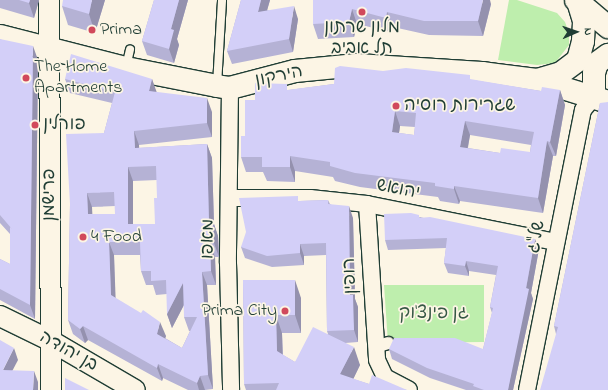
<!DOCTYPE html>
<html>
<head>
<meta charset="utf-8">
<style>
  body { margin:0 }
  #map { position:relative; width:608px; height:390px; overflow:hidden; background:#fcf5e5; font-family:"Indie Flower","Playpen Sans Hebrew",sans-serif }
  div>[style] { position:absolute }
  .green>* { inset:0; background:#beeead }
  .roads { filter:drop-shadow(1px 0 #1f3d34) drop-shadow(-1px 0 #1f3d34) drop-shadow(0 1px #1f3d34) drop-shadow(0 -1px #1f3d34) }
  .service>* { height:8px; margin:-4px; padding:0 4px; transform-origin:4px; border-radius:4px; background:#fcf5e5 }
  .pedestrian>* { height:12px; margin:-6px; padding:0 6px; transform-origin:6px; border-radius:6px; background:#fcf5e5 }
  .minor>* { height:16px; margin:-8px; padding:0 8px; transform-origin:8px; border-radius:8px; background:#fcf5e5 }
  .tertiary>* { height:20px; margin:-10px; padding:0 10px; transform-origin:10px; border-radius:10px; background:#fcf5e5 }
  .secondary>* { height:22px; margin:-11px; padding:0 11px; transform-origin:11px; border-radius:11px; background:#fcf5e5 }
  .wall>* { inset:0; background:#b5b2d5 }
  .shaded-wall>* { inset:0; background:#9491ae }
  .building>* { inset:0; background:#d3cff8 }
  .dots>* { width:11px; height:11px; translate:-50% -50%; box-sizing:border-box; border:2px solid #fcf5e5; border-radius:50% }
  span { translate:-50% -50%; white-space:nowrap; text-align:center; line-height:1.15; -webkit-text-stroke:3.5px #fcf5e5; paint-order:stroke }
  .poi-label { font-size:18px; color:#1f3d34 }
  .left { translate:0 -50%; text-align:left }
  .right { translate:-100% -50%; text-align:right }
  .street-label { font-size:18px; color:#1f3d34 }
  .park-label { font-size:18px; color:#375846 }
  .north { position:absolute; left:556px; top:12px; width:40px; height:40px; -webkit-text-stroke:3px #fcf5e5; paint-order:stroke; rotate:88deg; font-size:11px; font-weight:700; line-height:16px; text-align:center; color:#1f3d34 }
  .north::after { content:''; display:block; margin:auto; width:14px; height:18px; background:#1f3d34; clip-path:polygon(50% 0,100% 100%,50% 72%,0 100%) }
</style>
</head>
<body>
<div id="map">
  <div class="green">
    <div style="clip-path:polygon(509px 0,517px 0,557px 13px,565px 22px,569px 33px,569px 45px,555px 63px,537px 65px,498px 60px)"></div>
    <div style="clip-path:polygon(384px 285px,484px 285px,484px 342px,388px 343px)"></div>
  </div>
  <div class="roads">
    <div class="service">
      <div style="left:126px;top:67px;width:18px;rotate:-77deg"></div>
      <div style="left:217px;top:85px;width:85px;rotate:-86.6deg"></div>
    </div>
    <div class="pedestrian">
      <div style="left:375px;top:347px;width:14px;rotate:-17deg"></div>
    </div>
    <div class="minor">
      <div style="left:230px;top:88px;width:175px;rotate:90.7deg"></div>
      <div style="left:228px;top:263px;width:127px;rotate:88.6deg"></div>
      <div style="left:229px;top:198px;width:81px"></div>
      <div style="left:310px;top:198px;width:57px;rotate:6deg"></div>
      <div style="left:367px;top:204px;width:193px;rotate:11.4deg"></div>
      <div style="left:367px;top:204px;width:156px;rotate:86.3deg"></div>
      <div style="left:377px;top:360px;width:19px;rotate:65deg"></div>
      <div style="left:385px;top:377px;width:27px;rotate:28deg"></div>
      <div style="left:527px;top:390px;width:286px;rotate:-78.7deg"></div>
      <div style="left:583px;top:110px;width:17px;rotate:-50deg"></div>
    </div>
    <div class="tertiary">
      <div style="left:49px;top:0;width:390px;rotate:89.7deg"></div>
      <div style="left:0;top:316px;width:57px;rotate:26.1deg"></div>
      <div style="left:51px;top:341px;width:97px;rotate:30.3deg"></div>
    </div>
    <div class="secondary">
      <div style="left:576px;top:0;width:42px;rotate:40.2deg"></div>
      <div style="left:0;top:36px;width:130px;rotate:14.3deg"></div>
      <div style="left:126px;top:68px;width:93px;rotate:11.2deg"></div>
      <div style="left:217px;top:86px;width:13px;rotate:9deg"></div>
      <div style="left:230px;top:88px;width:67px;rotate:-14.7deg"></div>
      <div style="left:295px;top:71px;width:62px;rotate:-5.5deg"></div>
      <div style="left:357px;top:65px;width:125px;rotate:3.7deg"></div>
      <div style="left:482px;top:73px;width:55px;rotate:7.3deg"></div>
      <div style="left:537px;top:80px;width:74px;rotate:17.2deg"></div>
      <div style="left:537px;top:80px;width:25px;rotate:-16deg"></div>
      <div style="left:561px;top:73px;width:21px;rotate:-37deg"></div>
      <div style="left:578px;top:60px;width:20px;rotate:-75deg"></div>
      <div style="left:583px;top:41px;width:20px;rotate:-87deg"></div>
      <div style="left:584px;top:21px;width:21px;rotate:-107deg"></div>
      <div style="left:594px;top:97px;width:24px;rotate:-90deg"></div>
      <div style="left:594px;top:73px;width:10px;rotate:-73deg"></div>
      <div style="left:597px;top:63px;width:14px;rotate:-36deg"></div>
    </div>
  </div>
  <div class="wall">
    <div style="clip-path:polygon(0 0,39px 0,34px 18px,0 8px)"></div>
    <div style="clip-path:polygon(105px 0,95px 33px,68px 25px,62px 6px)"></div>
    <div style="clip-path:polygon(154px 0,188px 0,177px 39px,179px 45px,174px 63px,147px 55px,142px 41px)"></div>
    <div style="clip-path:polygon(241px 0,270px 0,267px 10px,298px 19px,293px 52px,232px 64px,227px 51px)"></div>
    <div style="clip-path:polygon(313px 0,491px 4px,483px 36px,429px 35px,393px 27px,391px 32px,357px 24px,354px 37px,318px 39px,313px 24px)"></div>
    <div style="clip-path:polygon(0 39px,38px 60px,35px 319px,0 300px,0 259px,10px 264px,10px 234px,0 223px)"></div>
    <div style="clip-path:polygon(evenodd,383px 71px,472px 80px,541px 91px,560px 90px,565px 105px,556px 156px,553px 156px,543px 213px,460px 201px,459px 204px,440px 201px,438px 197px,360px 187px,335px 181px,333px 177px,295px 171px,295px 182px,267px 181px,263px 172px,246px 172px,241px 157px,245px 136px,255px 100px,289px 90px,334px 84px,383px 71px,400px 126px,415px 127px,414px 135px,399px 133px,400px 126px,383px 71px,470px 135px,531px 145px,530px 152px,500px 153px,468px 148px,470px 135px)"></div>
    <div style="clip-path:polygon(evenodd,65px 79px,152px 79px,156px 92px,212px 112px,212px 137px,139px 145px,139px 148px,207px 144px,212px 158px,214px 224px,218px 236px,219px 254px,219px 257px,215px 257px,216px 285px,207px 285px,213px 389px,205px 390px,188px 390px,163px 378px,162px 381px,88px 340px,85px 343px,73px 334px,68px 320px,70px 204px,104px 133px,112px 103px,70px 93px,65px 79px,157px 180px,157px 198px,155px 224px,133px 224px,133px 181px,157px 180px,65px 79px,115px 206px,115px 214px,92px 214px,92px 207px,115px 206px,65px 79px,114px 255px,140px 255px,141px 271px,146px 285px,153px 285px,156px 295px,167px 294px,167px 314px,172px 328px,184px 305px,184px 317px,189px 331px,190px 331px,182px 348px,165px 338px,166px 336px,115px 298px,114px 255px)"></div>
    <div style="clip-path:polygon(600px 103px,608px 390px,556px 334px,554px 326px)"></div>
    <div style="clip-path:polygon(328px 200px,330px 204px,353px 218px,355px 299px,358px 307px,358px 342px,345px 343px,360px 365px,353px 379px,369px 384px,407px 390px,246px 390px,244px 384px,243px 280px,301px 298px,301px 333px,282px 333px,283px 355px,295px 362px,328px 334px,327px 331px,326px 255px,304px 256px,304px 265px,272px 267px,245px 258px,241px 247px,300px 201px)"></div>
    <div style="clip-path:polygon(420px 217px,539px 249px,531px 293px,533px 299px,513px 390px,466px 390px,430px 378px,392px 359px,389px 349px,483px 349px,492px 313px,490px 307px,496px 275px,469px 271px,469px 276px,448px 273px,444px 263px,446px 248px,388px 250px,385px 240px)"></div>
  </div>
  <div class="shaded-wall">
    <div style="clip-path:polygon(30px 0,39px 0,34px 18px,29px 3px)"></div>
    <div style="clip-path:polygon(92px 0,105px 0,95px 33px,89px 14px)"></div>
    <div style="clip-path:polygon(179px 0,188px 0,177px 39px,179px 45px,174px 63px,169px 49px,171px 29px)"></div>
    <div style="clip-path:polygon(261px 0,270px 0,263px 25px,258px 12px)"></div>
    <div style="clip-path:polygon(483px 0,490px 0,491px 4px,483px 36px,478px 21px)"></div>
    <div style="clip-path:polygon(294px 6px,298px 19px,293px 52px,289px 39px)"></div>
    <div style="clip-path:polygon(352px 9px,357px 24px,354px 37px,349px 22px)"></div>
    <div style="clip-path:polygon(387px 12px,393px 27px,391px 32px,386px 18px)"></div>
    <div style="clip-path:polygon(33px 46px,38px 60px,35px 319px,30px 305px)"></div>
    <div style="clip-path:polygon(152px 79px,157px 93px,149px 91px)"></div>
    <div style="clip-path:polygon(560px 90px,565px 105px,556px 156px,550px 142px)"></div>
    <div style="clip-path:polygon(207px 98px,212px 112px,212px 137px,207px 123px)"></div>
    <div style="clip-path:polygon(395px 111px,400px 126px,397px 147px,392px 132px)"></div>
    <div style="clip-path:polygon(465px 121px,470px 135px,465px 162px,460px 147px)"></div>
    <div style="clip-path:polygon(134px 131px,139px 145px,140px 162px,135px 148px)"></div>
    <div style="clip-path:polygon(547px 141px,553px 156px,543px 213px,538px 198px)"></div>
    <div style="clip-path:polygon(207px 144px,212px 158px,214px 224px,218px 236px,219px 257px,214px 243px,209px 223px)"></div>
    <div style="clip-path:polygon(290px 156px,295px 171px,295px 182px,290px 167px)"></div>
    <div style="clip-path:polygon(128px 167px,133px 181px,133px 238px,128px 224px)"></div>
    <div style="clip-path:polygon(454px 186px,460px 201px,459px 204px,454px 189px)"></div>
    <div style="clip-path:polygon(87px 193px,92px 207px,93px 228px,88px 214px)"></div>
    <div style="clip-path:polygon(349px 206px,353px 218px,355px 299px,358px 307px,358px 342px,354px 330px,350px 295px)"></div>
    <div style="clip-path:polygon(535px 239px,539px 249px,531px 293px,533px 299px,513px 390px,508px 390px)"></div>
    <div style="clip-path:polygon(109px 242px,114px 255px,116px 309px,111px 295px)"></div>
    <div style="clip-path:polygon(210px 243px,215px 257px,216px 285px,211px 271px)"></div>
    <div style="clip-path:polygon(300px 244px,304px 256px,304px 265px,300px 253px)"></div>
    <div style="clip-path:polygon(466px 261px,469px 271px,469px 276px,465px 266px)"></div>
    <div style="clip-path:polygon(202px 272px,207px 285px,213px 389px,208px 375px)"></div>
    <div style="clip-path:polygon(295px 280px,301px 298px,301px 333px,295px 315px)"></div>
    <div style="clip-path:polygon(183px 283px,188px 297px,172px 328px,167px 314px)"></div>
    <div style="clip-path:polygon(276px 315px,282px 333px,283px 369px,277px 351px)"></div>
    <div style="clip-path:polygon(160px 322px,166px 336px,162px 348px,157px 334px)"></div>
    <div style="clip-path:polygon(83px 326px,88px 340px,85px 343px,80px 329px)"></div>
    <div style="clip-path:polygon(354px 347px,360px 365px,348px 390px,340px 374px)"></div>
    <div style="clip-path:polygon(14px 348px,18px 360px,7px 381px,3px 370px)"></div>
    <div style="clip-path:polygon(158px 364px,163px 378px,162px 381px,157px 368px)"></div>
    <div style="clip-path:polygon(34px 371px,38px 382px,38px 390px,33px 390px)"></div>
    <div style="clip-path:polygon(200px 376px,205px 390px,199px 390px,197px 383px)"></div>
  </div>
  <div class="building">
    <div style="clip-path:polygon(19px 0,30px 0,29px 3px)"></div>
    <div style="clip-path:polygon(63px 0,92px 0,89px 14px,62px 6px)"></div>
    <div style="clip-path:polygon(154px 0,179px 0,171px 29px,174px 30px,169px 49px,142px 41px)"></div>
    <div style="clip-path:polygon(241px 0,261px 0,258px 12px,294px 6px,289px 39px,227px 51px)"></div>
    <div style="clip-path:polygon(313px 0,483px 0,478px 21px,424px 21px,387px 12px,386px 18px,352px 9px,349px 22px,313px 24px)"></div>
    <div style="clip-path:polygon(0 39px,33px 46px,30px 305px,0 289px,0 259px,10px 264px,10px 227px,12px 229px,0 215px)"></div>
    <div style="clip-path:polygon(evenodd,71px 54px,152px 79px,149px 91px,207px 98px,207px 123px,134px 131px,135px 148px,207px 144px,209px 223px,213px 222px,214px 243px,210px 243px,211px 271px,202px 272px,208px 375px,200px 376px,197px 383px,158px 364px,157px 368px,83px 326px,80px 329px,68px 320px,70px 204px,66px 134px,104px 133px,115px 92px,65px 79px,71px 54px,156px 166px,157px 198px,154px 198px,155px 224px,128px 224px,128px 167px,156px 166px,71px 54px,114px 192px,115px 214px,88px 214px,87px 193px,114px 192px,71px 54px,109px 242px,140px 242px,141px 271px,151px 271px,151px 281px,166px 280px,167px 314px,183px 283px,184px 317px,197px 317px,182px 348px,157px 334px,160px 322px,143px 310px,141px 313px,111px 295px,109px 242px)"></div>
    <div style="clip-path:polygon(evenodd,340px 66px,383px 71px,406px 68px,470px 75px,470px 79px,541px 91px,542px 87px,560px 90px,550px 142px,547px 141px,538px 198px,454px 186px,454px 189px,435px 186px,435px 183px,355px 173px,330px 166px,330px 162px,290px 156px,290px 167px,262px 167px,262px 157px,241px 157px,241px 136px,245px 136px,245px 100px,255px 100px,255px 83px,287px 84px,287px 90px,334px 84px,335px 68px,340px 66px,395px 111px,416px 113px,414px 135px,392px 132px,395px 111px,340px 66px,465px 121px,534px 132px,530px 152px,501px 148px,500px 153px,460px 147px,465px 121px)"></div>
    <div style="clip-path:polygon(608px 102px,608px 390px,540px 390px,558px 327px,554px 326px,600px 103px)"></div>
    <div style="clip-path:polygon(298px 196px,298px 201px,328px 200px,328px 204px,349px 206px,350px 295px,353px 295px,354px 330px,327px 331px,326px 243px,300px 244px,300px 253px,267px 256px,241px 247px,246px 232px,239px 198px)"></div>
    <div style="clip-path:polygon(411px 213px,419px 215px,419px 218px,430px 217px,535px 239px,526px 288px,529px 289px,508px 390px,484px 390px,473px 386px,474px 384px,427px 368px,389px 349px,394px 338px,455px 338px,483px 349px,493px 308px,490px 307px,498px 266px,466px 261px,465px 266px,444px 263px,447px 238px,385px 240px,384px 214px)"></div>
    <div style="clip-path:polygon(243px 280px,295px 280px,295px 315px,276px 315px,277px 351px,295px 362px,313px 327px,354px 347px,340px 374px,369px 384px,372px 375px,407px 390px,276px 390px,279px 383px,244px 384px)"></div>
    <div style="clip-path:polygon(0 340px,14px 348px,3px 370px,34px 371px,33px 390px,0 390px)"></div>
    <div style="clip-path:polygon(65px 378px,89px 390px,65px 390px)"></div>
  </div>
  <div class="dots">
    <div style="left:362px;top:12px;background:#d1495b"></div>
    <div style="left:92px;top:30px;background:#d1495b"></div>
    <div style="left:26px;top:78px;background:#d1495b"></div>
    <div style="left:396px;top:106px;background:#d1495b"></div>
    <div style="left:35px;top:125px;background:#d1495b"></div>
    <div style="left:83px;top:237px;background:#d1495b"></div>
    <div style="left:285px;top:311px;background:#d1495b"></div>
  </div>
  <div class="poi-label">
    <span style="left:362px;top:39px">מלון שרתון<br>תל אביב</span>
    <span class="left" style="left:100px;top:30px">Prima</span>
    <span class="left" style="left:34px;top:78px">The Home<br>Apartments</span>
    <span class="left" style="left:404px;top:106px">שגרירות רוסיה</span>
    <span class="left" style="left:43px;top:125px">פורלין</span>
    <span class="left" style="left:91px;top:237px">4 Food</span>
    <span class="right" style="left:277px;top:311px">Prima City</span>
  </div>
  <div class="street-label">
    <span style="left:279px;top:77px;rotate:-12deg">הירקון</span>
    <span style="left:398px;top:190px;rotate:11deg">יהואש</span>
    <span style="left:50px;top:195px;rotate:-90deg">פרישמן</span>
    <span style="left:537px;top:237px;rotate:-79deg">של"ג</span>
    <span style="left:209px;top:239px;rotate:-89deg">מאפו</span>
    <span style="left:351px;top:276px;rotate:-93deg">רופין</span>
    <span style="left:68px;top:352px;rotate:29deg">בן יהודה</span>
  </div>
  <div class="park-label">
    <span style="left:434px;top:314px">גן פינצ'וק</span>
  </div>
  <div class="north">N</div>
</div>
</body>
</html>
